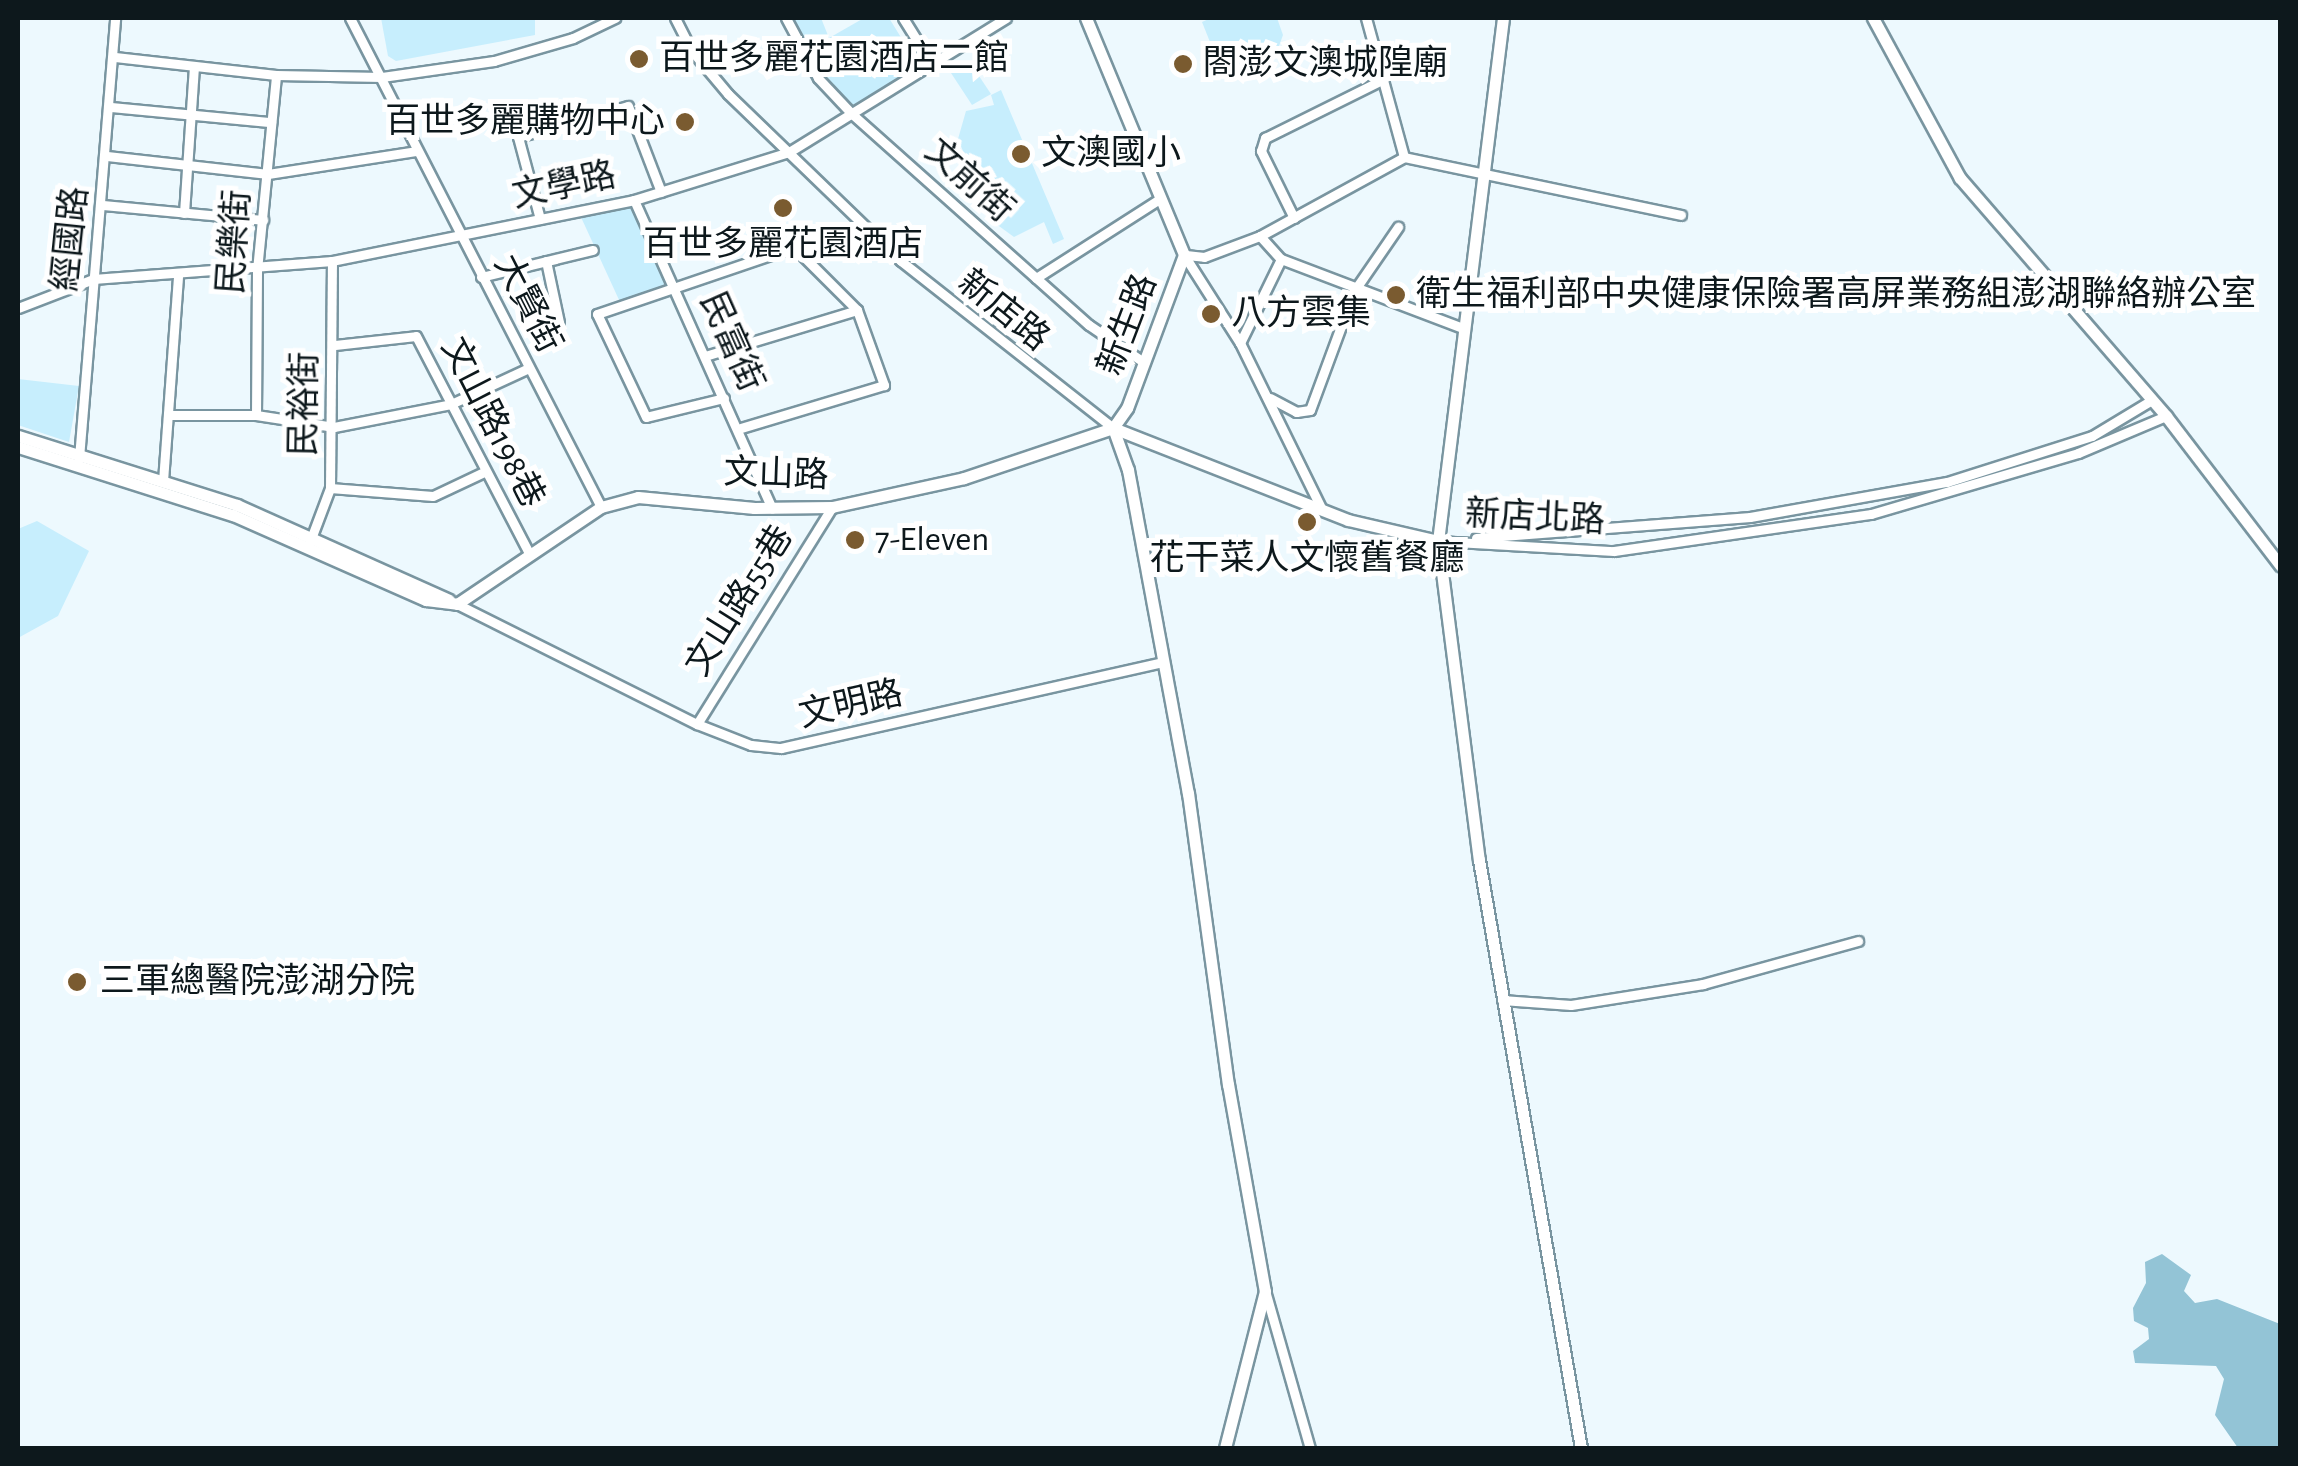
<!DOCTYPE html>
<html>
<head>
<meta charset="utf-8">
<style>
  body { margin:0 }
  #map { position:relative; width:2298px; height:1466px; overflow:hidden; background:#edf9fe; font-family:"Alegreya Sans","Noto Sans TC",sans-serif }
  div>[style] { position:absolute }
  .green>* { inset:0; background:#c7eefd }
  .water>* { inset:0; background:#93c4d6 }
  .roads { filter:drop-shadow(2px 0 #7995a0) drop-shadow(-2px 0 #7995a0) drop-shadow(0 2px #7995a0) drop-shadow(0 -2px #7995a0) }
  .street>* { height:9px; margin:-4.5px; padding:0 4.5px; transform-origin:4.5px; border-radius:4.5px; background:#fff }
  .secondary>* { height:11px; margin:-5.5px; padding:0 5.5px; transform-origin:5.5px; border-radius:5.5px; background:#fff }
  .dots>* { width:28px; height:28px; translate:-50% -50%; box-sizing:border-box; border:5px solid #fff; border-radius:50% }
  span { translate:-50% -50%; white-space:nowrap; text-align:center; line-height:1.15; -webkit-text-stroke:10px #fff; paint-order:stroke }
  .poi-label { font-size:35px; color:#0d181c }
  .left { translate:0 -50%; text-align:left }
  .right { translate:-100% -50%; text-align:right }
  .street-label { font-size:35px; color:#0d181c }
  .frame { position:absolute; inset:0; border:20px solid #0d181c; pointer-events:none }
</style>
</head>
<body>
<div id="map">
  <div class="green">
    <div style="clip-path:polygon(381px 18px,535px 18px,535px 35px,396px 61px,388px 56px)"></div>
    <div style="clip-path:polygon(789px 18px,821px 18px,829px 38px,864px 18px,889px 18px,918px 65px,852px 111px,820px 76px)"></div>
    <div style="clip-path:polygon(1211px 18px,1277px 18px,1283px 35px,1279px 46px,1234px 70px,1222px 65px,1210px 42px,1202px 22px)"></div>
    <div style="clip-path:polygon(969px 61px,991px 94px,972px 105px,951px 73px)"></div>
    <div style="clip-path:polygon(1001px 90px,1064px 239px,1053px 244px,1044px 222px,1014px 237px,992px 221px,958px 139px,966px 111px,994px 105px,991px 95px)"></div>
    <div style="clip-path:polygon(633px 203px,672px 286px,620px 302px,580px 215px)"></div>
    <div style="clip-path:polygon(18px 379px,79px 386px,69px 442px,18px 425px)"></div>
    <div style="clip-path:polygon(37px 521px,89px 551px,58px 616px,18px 638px,18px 529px)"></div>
  </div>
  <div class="water">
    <div style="clip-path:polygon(2162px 1254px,2191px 1275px,2184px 1291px,2195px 1303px,2217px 1299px,2280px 1324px,2280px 1448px,2238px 1448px,2215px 1415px,2224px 1379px,2216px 1366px,2135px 1363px,2133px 1351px,2149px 1339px,2148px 1328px,2134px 1321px,2133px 1308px,2146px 1283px,2145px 1262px)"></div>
  </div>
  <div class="roads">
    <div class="street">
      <div style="left:350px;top:18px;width:550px;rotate:62.83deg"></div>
      <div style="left:675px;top:18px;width:37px;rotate:63deg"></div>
      <div style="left:692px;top:51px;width:56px;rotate:50.1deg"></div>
      <div style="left:728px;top:94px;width:240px;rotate:44deg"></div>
      <div style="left:901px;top:261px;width:270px;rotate:38.2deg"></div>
      <div style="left:786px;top:18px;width:68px;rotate:61.9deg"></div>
      <div style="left:818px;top:78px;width:50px;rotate:46.6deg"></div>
      <div style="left:852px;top:114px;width:317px;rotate:41.7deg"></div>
      <div style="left:1089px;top:325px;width:64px;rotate:34.2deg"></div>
      <div style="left:903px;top:18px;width:53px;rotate:58.1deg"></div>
      <div style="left:1366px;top:18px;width:144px;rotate:74.7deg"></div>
      <div style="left:1404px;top:157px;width:283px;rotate:11.8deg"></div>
      <div style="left:115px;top:57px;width:162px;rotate:6.4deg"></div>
      <div style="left:276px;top:75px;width:106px;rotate:1.1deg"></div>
      <div style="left:382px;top:77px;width:113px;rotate:-8.1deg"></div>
      <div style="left:494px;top:61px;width:82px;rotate:-16.2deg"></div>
      <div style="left:573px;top:38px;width:47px;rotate:-25.5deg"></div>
      <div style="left:111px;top:107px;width:161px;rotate:5.4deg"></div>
      <div style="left:107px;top:156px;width:162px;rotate:6.4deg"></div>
      <div style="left:268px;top:174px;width:151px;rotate:-8.8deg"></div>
      <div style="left:634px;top:200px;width:338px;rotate:65.9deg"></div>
      <div style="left:102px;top:205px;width:162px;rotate:5.3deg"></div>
      <div style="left:184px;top:213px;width:147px;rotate:-86.1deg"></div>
      <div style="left:1294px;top:218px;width:75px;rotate:-116.2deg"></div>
      <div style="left:1261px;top:151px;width:14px;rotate:-73deg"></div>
      <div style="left:1265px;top:138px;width:131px;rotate:-26.4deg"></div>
      <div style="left:540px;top:219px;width:85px;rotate:-105deg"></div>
      <div style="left:518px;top:137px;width:114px;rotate:-15.7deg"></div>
      <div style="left:628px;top:106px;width:92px;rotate:69deg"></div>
      <div style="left:1260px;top:236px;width:31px;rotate:48deg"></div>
      <div style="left:1281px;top:259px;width:195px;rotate:20.8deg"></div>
      <div style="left:1184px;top:255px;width:104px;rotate:57.5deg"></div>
      <div style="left:1240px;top:343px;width:186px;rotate:63.8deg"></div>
      <div style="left:1186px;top:255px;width:18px;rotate:6deg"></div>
      <div style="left:1204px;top:257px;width:60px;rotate:-20.6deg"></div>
      <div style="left:1260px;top:236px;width:164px;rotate:-28.7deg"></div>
      <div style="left:546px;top:261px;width:62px;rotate:78deg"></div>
      <div style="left:481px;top:277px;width:115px;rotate:-13.6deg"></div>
      <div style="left:1036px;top:278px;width:148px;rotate:-32.6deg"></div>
      <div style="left:18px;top:308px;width:80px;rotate:-21.1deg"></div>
      <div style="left:93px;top:279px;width:240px;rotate:-4.3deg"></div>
      <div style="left:332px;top:261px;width:308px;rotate:-11.4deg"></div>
      <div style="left:634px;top:200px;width:162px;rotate:-17.2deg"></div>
      <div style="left:789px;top:152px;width:255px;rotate:-31.7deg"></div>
      <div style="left:1240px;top:343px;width:93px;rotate:-64deg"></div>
      <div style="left:335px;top:345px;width:81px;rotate:-6.3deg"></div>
      <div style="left:416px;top:336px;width:247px;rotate:62.5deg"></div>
      <div style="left:705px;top:356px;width:159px;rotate:-16.8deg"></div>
      <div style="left:724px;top:398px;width:80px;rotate:166.3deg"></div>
      <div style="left:646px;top:417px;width:114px;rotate:-115.4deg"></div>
      <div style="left:597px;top:314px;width:208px;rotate:-18.8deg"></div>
      <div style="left:794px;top:247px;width:89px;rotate:45deg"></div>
      <div style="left:857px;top:310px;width:80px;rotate:70.2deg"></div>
      <div style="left:884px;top:385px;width:149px;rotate:163.3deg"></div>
      <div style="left:1270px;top:398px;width:30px;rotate:28deg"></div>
      <div style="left:1296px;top:412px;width:14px;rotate:-8deg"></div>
      <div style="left:1310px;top:410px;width:127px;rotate:-69.7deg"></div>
      <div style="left:1354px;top:291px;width:78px;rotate:-55.5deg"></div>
      <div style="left:172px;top:415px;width:84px"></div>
      <div style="left:256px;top:415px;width:79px;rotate:8.7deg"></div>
      <div style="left:334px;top:427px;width:119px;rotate:-11.1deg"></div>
      <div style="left:451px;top:404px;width:86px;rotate:-24.8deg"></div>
      <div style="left:256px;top:415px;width:145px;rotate:-89.6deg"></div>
      <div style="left:257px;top:270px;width:196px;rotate:-84.4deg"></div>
      <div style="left:79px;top:458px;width:441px;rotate:-85.3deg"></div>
      <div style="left:163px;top:481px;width:206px;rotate:-85.8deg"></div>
      <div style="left:330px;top:488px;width:103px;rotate:4.4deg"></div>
      <div style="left:433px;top:496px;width:56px;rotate:-25.2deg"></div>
      <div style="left:1476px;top:538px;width:275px;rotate:-4.4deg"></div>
      <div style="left:1750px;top:517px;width:200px;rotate:-10.1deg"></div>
      <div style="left:1947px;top:482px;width:152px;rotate:-17.6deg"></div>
      <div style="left:2092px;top:436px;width:70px;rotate:-31deg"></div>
      <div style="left:1438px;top:541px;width:176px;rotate:3.3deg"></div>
      <div style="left:1614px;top:551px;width:260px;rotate:-8.2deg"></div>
      <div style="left:1871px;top:514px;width:216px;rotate:-16.4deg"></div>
      <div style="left:2078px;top:453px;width:95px;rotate:-22.8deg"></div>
      <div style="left:309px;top:544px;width:60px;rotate:-69.4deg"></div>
      <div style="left:330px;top:488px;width:227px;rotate:-89.5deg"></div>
      <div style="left:457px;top:604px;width:268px;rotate:26.6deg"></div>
      <div style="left:697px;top:724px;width:58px;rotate:21.3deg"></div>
      <div style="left:751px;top:745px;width:30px;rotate:6deg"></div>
      <div style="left:781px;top:748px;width:392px;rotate:-12.7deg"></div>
      <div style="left:697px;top:724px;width:256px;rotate:-58.1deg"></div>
      <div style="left:1502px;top:1000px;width:69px;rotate:4.1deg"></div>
      <div style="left:1571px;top:1005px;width:134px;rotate:-9deg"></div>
      <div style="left:1703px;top:984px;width:161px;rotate:-15.5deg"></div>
      <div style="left:1266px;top:1294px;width:160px;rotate:74.1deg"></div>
    </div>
    <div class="secondary">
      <div style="left:1086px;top:18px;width:256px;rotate:67.5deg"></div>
      <div style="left:1184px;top:255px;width:163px;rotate:110.4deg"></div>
      <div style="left:1127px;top:408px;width:24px;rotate:125deg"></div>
      <div style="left:1503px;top:18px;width:527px;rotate:97.08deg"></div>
      <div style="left:1438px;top:541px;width:322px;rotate:82.7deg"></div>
      <div style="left:1479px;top:860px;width:597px;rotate:80.16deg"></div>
      <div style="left:1873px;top:18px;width:182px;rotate:61.5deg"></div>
      <div style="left:1960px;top:178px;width:315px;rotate:49.1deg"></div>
      <div style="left:2166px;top:416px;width:188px;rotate:52.6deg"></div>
      <div style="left:1113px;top:428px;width:45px;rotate:70.3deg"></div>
      <div style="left:1128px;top:470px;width:329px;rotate:79.5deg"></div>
      <div style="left:1188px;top:793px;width:294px;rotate:82.2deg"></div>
      <div style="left:1228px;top:1084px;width:210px;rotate:79.9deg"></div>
      <div style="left:1265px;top:1291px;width:162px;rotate:104.3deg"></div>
      <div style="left:1113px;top:428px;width:252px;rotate:21.4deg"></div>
      <div style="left:1348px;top:520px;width:92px;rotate:13.1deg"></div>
      <div style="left:18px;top:436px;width:230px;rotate:17.5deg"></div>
      <div style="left:237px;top:505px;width:232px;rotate:24.1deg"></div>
      <div style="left:18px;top:447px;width:225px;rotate:17.6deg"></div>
      <div style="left:233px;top:515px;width:211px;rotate:23.8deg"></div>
      <div style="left:426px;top:600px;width:31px;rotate:7deg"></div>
      <div style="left:457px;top:604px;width:174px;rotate:-34deg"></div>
      <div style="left:601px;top:507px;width:38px;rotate:-15deg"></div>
      <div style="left:638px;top:497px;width:117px;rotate:5.4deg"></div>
      <div style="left:754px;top:508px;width:78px;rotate:-0.7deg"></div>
      <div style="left:832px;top:507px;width:135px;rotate:-12.4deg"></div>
      <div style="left:964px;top:478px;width:157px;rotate:-18.6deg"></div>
    </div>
  </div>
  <div class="dots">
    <div style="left:639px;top:59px;background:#7a5b30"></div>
    <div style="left:1183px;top:64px;background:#7a5b30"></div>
    <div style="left:685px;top:122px;background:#7a5b30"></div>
    <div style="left:1021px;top:154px;background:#7a5b30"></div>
    <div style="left:783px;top:208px;background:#7a5b30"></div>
    <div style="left:1396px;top:295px;background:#7a5b30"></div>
    <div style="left:1211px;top:314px;background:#7a5b30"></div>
    <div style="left:1307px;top:522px;background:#7a5b30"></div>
    <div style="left:855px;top:540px;background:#7a5b30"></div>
    <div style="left:77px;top:982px;background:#7a5b30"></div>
  </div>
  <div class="poi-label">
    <span class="left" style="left:659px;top:59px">百世多麗花園酒店二館</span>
    <span class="left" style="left:1203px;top:64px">閤澎文澳城隍廟</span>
    <span class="right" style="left:665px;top:122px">百世多麗購物中心</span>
    <span class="left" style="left:1041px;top:154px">文澳國小</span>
    <span style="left:783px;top:245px">百世多麗花園酒店</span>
    <span class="left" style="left:1416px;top:295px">衛生福利部中央健康保險署高屏業務組澎湖聯絡辦公室</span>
    <span class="left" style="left:1231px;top:314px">八方雲集</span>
    <span class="left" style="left:875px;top:540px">7-Eleven</span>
    <span style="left:1307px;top:559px">花干菜人文懷舊餐廳</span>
    <span class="left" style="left:100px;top:982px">三軍總醫院澎湖分院</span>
  </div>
  <div class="street-label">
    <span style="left:969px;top:181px;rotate:42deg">文前街</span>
    <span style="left:564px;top:186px;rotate:-12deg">文學路</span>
    <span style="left:71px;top:239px;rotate:-84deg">經國路</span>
    <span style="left:235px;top:242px;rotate:-86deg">民樂街</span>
    <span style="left:527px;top:304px;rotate:63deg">大賢街</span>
    <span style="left:1003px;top:311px;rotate:39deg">新店路</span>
    <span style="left:1128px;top:325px;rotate:-69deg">新生路</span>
    <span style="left:731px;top:342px;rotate:66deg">民富街</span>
    <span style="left:305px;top:404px;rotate:-89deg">民裕街</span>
    <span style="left:492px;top:423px;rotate:63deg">文山路198巷</span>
    <span style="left:776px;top:475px;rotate:2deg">文山路</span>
    <span style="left:1535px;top:518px;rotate:3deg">新店北路</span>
    <span style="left:740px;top:601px;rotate:-58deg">文山路55巷</span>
    <span style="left:851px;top:705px;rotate:-13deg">文明路</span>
  </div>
  <div class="frame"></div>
</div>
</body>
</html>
